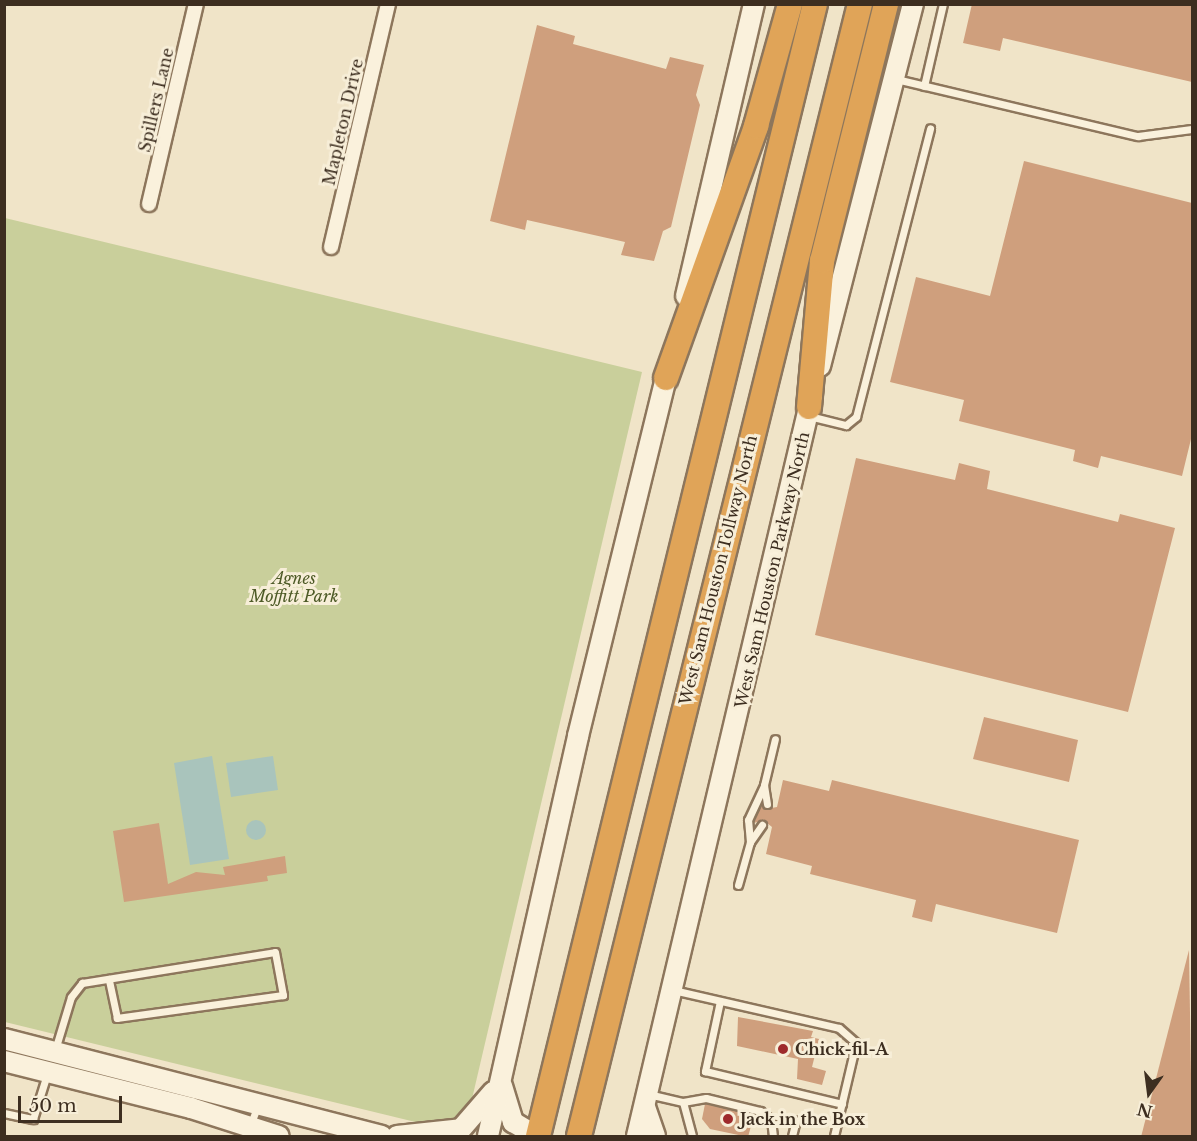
<!DOCTYPE html>
<html>
<head>
<meta charset="utf-8">
<style>
  body { margin:0 }
  #map { position:relative; width:1197px; height:1141px; overflow:hidden; background:#f0e4c8; font-family:"Libre Baskerville",serif }
  div>[style] { position:absolute }
  .green>* { inset:0; background:#c9cf9b }
  .water>* { inset:0; background:#a9c4bc }
  .round { border-radius:50% }
  .building>* { inset:0; background:#cf9f7d }
  .roads { filter:drop-shadow(2px 0 #8d765c) drop-shadow(-2px 0 #8d765c) drop-shadow(0 2px #8d765c) drop-shadow(0 -2px #8d765c) }
  .service>* { height:7px; margin:-3.5px; padding:0 3.5px; transform-origin:3.5px; border-radius:3.5px; background:#faf1dc }
  .minor>* { height:14px; margin:-7px; padding:0 7px; transform-origin:7px; border-radius:7px; background:#faf1dc }
  .secondary>* { height:20px; margin:-10px; padding:0 10px; transform-origin:10px; border-radius:10px; background:#faf1dc }
  .motorway>* { height:24px; margin:-12px; padding:0 12px; transform-origin:12px; border-radius:12px; background:#e0a458 }
  .dots>* { width:16px; height:16px; translate:-50% -50%; box-sizing:border-box; border:3px solid #f7eed8; border-radius:50% }
  span { translate:-50% -50%; white-space:nowrap; text-align:center; line-height:1.15; -webkit-text-stroke:6px #f7eed8; paint-order:stroke }
  .street-label { font-size:16px; color:#3d2e20 }
  .park-label { font-size:16px; color:#4d5a26; font-style:italic }
  .poi-label { font-size:16px; color:#3d2e20; font-weight:700 }
  .left { translate:0 -50%; text-align:left }
  .frame { position:absolute; inset:0; border:6px solid #3d2e20; pointer-events:none }
  .north { position:absolute; left:1119px; top:1063px; width:60px; height:60px; -webkit-text-stroke:4px #f7eed8; paint-order:stroke; rotate:194deg; font-size:16px; font-weight:700; line-height:24px; text-align:center; color:#3d2e20 }
  .north::after { content:''; display:block; margin:auto; width:21px; height:27px; background:#3d2e20; clip-path:polygon(50% 0,100% 100%,50% 72%,0 100%) }
  .scale { position:absolute; left:18px; top:1096px; width:104px; height:27px; box-sizing:border-box; border:3px solid #3d2e20; border-top:0; padding-left:8px; font-size:18px; line-height:21px; white-space:nowrap; color:#3d2e20; -webkit-text-stroke:4px #f7eed8; paint-order:stroke }
</style>
</head>
<body>
<div id="map">
  <div class="green">
    <div style="clip-path:polygon(5px 218px,642px 372px,468px 1116px,440px 1128px,5px 1022px)"></div>
  </div>
  <div class="water">
    <div style="clip-path:polygon(212px 756px,229px 859px,190px 865px,174px 763px)"></div>
    <div style="clip-path:polygon(273px 756px,278px 790px,231px 797px,226px 763px)"></div>
    <div class="round" style="left:246px;top:820px;width:20px;height:20px"></div>
  </div>
  <div class="building">
    <div style="clip-path:polygon(972px 4px,1192px 4px,1192px 82px,1003px 38px,1000px 51px,963px 43px)"></div>
    <div style="clip-path:polygon(537px 25px,575px 36px,573px 44px,666px 69px,670px 57px,704px 65px,696px 95px,700px 105px,671px 227px,663px 231px,654px 261px,621px 255px,625px 242px,527px 220px,525px 230px,490px 221px)"></div>
    <div style="clip-path:polygon(1024px 161px,1192px 203px,1192px 435px,1182px 476px,1101px 456px,1098px 468px,1073px 461px,1075px 450px,959px 421px,964px 400px,890px 382px,916px 277px,990px 296px)"></div>
    <div style="clip-path:polygon(856px 458px,955px 480px,959px 463px,990px 471px,987px 489px,1118px 522px,1120px 514px,1175px 528px,1128px 712px,815px 635px)"></div>
    <div style="clip-path:polygon(984px 717px,1078px 740px,1069px 782px,973px 759px)"></div>
    <div style="clip-path:polygon(783px 780px,829px 791px,832px 780px,1079px 840px,1057px 933px,936px 904px,932px 922px,912px 917px,916px 900px,810px 874px,812px 866px,766px 854px,772px 827px,763px 820px,754px 823px,761px 804px,766px 809px,777px 807px)"></div>
    <div style="clip-path:polygon(159px 823px,168px 884px,196px 872px,225px 875px,223px 867px,285px 856px,287px 873px,267px 876px,268px 881px,124px 902px,113px 831px)"></div>
    <div style="clip-path:polygon(1189px 950px,1192px 1137px,1141px 1137px)"></div>
    <div style="clip-path:polygon(738px 1017px,813px 1031px,811px 1037px,819px 1039px,812px 1067px,826px 1071px,822px 1085px,797px 1079px,798px 1059px,737px 1046px)"></div>
    <div style="clip-path:polygon(705px 1104px,754px 1115px,748px 1137px,710px 1129px,702px 1119px)"></div>
  </div>
  <div class="roads">
    <div class="service">
      <div style="left:896px;top:79px;width:249px;rotate:13.3deg"></div>
      <div style="left:1138px;top:136px;width:54px;rotate:-7.4deg"></div>
      <div style="left:924px;top:86px;width:84px;rotate:-77deg"></div>
      <div style="left:809px;top:416px;width:38px;rotate:14deg"></div>
      <div style="left:846px;top:425px;width:13px;rotate:-39deg"></div>
      <div style="left:856px;top:417px;width:298px;rotate:-75.6deg"></div>
      <div style="left:767px;top:804px;width:19px;rotate:-99deg"></div>
      <div style="left:764px;top:785px;width:47px;rotate:-76.6deg"></div>
      <div style="left:750px;top:842px;width:22px;rotate:-95deg"></div>
      <div style="left:748px;top:820px;width:38px;rotate:-65deg"></div>
      <div style="left:738px;top:885px;width:45px;rotate:-74.4deg"></div>
      <div style="left:750px;top:842px;width:21px;rotate:-55deg"></div>
      <div style="left:673px;top:990px;width:170px;rotate:12.9deg"></div>
      <div style="left:839px;top:1028px;width:23px;rotate:41deg"></div>
      <div style="left:856px;top:1043px;width:96px;rotate:103.3deg"></div>
      <div style="left:720px;top:1001px;width:72px;rotate:102.1deg"></div>
      <div style="left:705px;top:1071px;width:141px;rotate:13.5deg"></div>
      <div style="left:55px;top:1050px;width:55px;rotate:-73.2deg"></div>
      <div style="left:71px;top:997px;width:18px;rotate:-52deg"></div>
      <div style="left:82px;top:983px;width:195px;rotate:-9.1deg"></div>
      <div style="left:275px;top:952px;width:44px;rotate:79.5deg"></div>
      <div style="left:283px;top:995px;width:168px;rotate:172.1deg"></div>
      <div style="left:117px;top:1018px;width:40px;rotate:-102deg"></div>
      <div style="left:648px;top:1094px;width:36px;rotate:13deg"></div>
      <div style="left:683px;top:1102px;width:35px;rotate:75deg"></div>
      <div style="left:683px;top:1102px;width:23px;rotate:-10deg"></div>
      <div style="left:706px;top:1098px;width:56px;rotate:13.5deg"></div>
      <div style="left:760px;top:1111px;width:14px;rotate:39deg"></div>
      <div style="left:771px;top:1120px;width:16px;rotate:83deg"></div>
      <div style="left:4px;top:1113px;width:30px;rotate:12deg"></div>
      <div style="left:33px;top:1119px;width:47px;rotate:-72.7deg"></div>
      <div style="left:246px;top:1136px;width:33px;rotate:-69deg"></div>
      <div style="left:792px;top:1136px;width:16px;rotate:-76deg"></div>
    </div>
    <div class="minor">
      <div style="left:149px;top:204px;width:205px;rotate:-76.8deg"></div>
      <div style="left:331px;top:247px;width:250px;rotate:-76.8deg"></div>
    </div>
    <div class="secondary">
      <div style="left:686px;top:296px;width:300px;rotate:-76.9deg"></div>
      <div style="left:820px;top:366px;width:374px;rotate:-75.6deg"></div>
      <div style="left:4px;top:1039px;width:390px;rotate:14.4deg"></div>
      <div style="left:4px;top:1061px;width:193px;rotate:14.1deg"></div>
      <div style="left:191px;top:1108px;width:92px;rotate:17.7deg"></div>
      <div style="left:502px;top:1086px;width:38px;rotate:73deg"></div>
      <div style="left:513px;top:1122px;width:27px;rotate:31deg"></div>
      <div style="left:645px;top:1107px;width:31px;rotate:71deg"></div>
      <div style="left:397px;top:1136px;width:64px;rotate:-6.2deg"></div>
      <div style="left:461px;top:1129px;width:49px;rotate:-49.1deg"></div>
      <div style="left:488px;top:1136px;width:410px;rotate:-77.3deg"></div>
      <div style="left:578px;top:736px;width:382px;rotate:-76.2deg"></div>
      <div style="left:637px;top:1136px;width:761px;rotate:-76.71deg"></div>
    </div>
    <div class="motorway">
      <div style="left:666px;top:378px;width:268px;rotate:-70.3deg"></div>
      <div style="left:756px;top:126px;width:127px;rotate:-74.4deg"></div>
      <div style="left:809px;top:407px;width:147px;rotate:-84.9deg"></div>
      <div style="left:822px;top:261px;width:265px;rotate:-76deg"></div>
      <div style="left:538px;top:1136px;width:1165px;rotate:-76.25deg"></div>
      <div style="left:579px;top:1136px;width:1166px;rotate:-76.06deg"></div>
    </div>
  </div>
  <div class="dots">
    <div style="left:783px;top:1049px;background:#9e2a2b"></div>
    <div style="left:728px;top:1119px;background:#9e2a2b"></div>
  </div>
  <div class="street-label">
    <span style="left:156px;top:100px;rotate:-77deg">Spillers Lane</span>
    <span style="left:343px;top:122px;rotate:-77deg">Mapleton Drive</span>
    <span style="left:718px;top:570px;rotate:-76deg">West Sam Houston Tollway North</span>
    <span style="left:772px;top:570px;rotate:-77deg">West Sam Houston Parkway North</span>
  </div>
  <div class="park-label">
    <span style="left:294px;top:587px">Agnes<br>Moffitt Park</span>
  </div>
  <div class="poi-label">
    <span class="left" style="left:795px;top:1049px">Chick-fil-A</span>
    <span class="left" style="left:740px;top:1119px">Jack in the Box</span>
  </div>
  <div class="frame"></div>
  <div class="north">N</div>
  <div class="scale">50 m</div>
</div>
</body>
</html>
